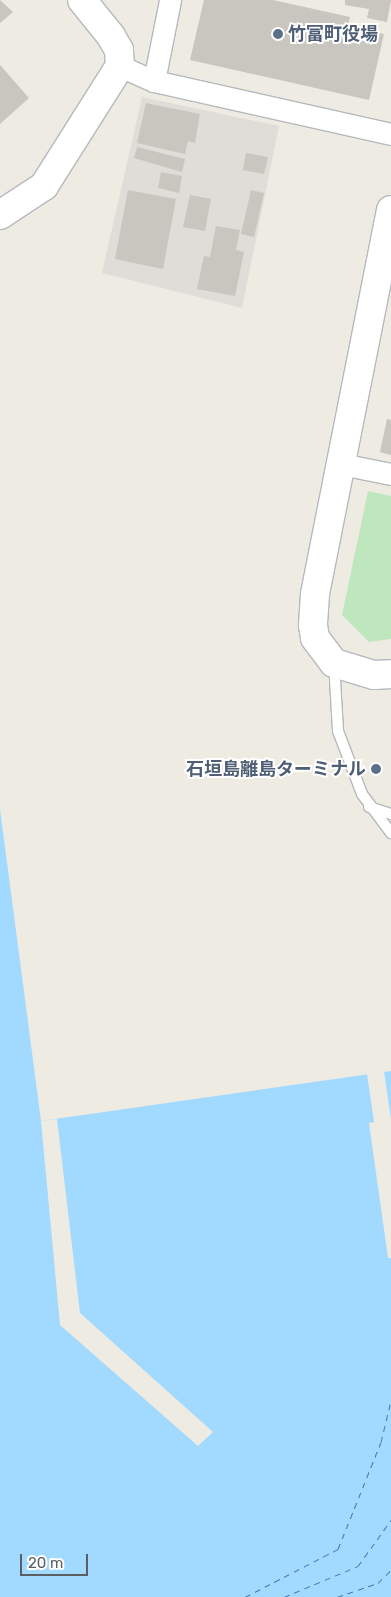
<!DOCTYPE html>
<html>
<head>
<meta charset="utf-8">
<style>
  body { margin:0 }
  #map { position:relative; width:391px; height:1597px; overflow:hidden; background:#eeebe2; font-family:Rubik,"Noto Sans JP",sans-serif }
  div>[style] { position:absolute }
  .industrial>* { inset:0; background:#dfddd7 }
  .green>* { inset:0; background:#bfe7bd }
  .water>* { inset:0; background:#a1d9ff }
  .pier>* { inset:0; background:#eeebe2 }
  .ferry>* { height:1px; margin-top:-0.5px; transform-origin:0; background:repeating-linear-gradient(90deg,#3a7ab5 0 6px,transparent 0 11px) }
  .building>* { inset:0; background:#c9c5bf }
  .roads { filter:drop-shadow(1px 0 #b5b9bd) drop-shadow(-1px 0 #b5b9bd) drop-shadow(0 1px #b5b9bd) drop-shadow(0 -1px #b5b9bd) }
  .lane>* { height:10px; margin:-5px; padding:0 5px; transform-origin:5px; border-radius:5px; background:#fff }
  .street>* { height:21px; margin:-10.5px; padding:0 10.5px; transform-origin:10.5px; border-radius:10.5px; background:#fff }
  .secondary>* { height:28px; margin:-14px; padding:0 14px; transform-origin:14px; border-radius:14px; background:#fff }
  .dots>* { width:14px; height:14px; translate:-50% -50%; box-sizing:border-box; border:2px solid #fff; border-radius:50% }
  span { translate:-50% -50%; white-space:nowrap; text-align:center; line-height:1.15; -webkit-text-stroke:4px #fff; paint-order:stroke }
  .service-label { font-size:18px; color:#4e5e75; font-weight:700 }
  .left { translate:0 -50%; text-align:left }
  .right { translate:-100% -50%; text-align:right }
  .scale { position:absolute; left:20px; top:1554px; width:68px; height:22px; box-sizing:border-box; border:2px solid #5b5f64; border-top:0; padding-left:6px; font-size:15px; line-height:18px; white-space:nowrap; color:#5b5f64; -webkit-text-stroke:4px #fff; paint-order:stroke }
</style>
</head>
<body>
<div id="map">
  <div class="industrial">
    <div style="clip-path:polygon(142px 97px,279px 126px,242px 308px,102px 273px)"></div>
  </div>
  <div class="green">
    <div style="clip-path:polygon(368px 491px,391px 496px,391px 639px,369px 642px,342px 615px)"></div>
  </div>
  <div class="water">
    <div style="clip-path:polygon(0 809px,41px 1121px,391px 1071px,391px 1597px,0 1597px)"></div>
  </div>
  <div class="pier">
    <div style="clip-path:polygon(384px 1071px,391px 1119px,391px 1258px,388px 1258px,369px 1123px,374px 1122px,367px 1074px)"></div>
    <div style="clip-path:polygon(57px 1119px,80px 1313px,213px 1432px,198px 1446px,60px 1325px,41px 1121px)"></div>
  </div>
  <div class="ferry">
    <div style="left:245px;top:1597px;width:105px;rotate:-27.3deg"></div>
    <div style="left:338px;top:1549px;width:115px;rotate:-68.1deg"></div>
    <div style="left:381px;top:1442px;width:42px;rotate:-76.3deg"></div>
    <div style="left:284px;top:1597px;width:80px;rotate:-22.7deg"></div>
    <div style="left:358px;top:1566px;width:57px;rotate:-54.3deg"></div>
    <div style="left:337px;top:1597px;width:43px;rotate:-18.9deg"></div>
    <div style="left:378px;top:1583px;width:18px;rotate:-45deg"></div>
  </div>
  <div class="building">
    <div style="clip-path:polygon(0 0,13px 12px,0 23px)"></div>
    <div style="clip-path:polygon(204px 0,273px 0,350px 17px,348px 26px,384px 34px,369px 100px,190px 60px)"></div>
    <div style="clip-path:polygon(345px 0,391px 0,387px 22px,367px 18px,369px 9px,345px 5px)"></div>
    <div style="clip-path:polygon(0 65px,29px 98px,0 124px)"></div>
    <div style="clip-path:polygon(146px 103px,200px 114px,195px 143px,188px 141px,185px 154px,137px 143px)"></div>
    <div style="clip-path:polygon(137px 147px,185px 159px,182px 172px,134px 158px)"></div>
    <div style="clip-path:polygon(246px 153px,268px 157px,264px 174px,243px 170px)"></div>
    <div style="clip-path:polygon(161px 172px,182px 176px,179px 193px,158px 188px)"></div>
    <div style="clip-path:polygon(128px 190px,176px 199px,163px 269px,115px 259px)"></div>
    <div style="clip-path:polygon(251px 190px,264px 193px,254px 237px,241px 234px)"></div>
    <div style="clip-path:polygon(190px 195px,211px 199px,205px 231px,183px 227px)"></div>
    <div style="clip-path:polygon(216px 226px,240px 230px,236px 250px,244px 252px,235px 296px,197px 289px,204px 256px,210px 257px)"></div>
    <div style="clip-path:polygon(387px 419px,391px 420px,391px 455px,380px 452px)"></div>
  </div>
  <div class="roads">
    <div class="lane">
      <div style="left:334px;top:663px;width:68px;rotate:86.6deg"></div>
      <div style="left:338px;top:731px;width:67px;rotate:69.1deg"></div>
      <div style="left:362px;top:794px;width:49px;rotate:53.4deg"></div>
      <div style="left:369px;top:807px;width:23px;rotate:18deg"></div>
    </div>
    <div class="street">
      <div style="left:120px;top:66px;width:37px;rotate:24deg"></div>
      <div style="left:154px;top:81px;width:243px;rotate:12.6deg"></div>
      <div style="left:154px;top:81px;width:83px;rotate:-78.8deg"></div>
      <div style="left:341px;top:464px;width:51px;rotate:11.3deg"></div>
    </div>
    <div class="secondary">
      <div style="left:391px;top:210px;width:392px;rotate:101.2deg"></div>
      <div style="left:315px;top:595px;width:30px;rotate:94deg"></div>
      <div style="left:313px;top:625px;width:13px;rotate:81deg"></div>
      <div style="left:315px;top:638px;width:31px;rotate:53deg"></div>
      <div style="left:334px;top:663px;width:42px;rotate:16.7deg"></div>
      <div style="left:374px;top:675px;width:17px;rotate:-3deg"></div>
      <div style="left:0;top:215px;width:53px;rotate:-33.4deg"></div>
      <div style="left:44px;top:186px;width:142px;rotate:-57.7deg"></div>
      <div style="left:120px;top:66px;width:16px;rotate:-94deg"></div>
      <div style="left:119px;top:50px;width:16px;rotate:-120deg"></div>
      <div style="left:111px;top:36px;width:46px;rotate:-128.9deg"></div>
    </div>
  </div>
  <div class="dots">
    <div style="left:278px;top:34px;background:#5c6f8a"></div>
    <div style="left:376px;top:769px;background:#5c6f8a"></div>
  </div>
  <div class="service-label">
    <span class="left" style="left:288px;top:34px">竹富町役場</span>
    <span class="right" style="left:366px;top:769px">石垣島離島ターミナル</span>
  </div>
  <div class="scale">20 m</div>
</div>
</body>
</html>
